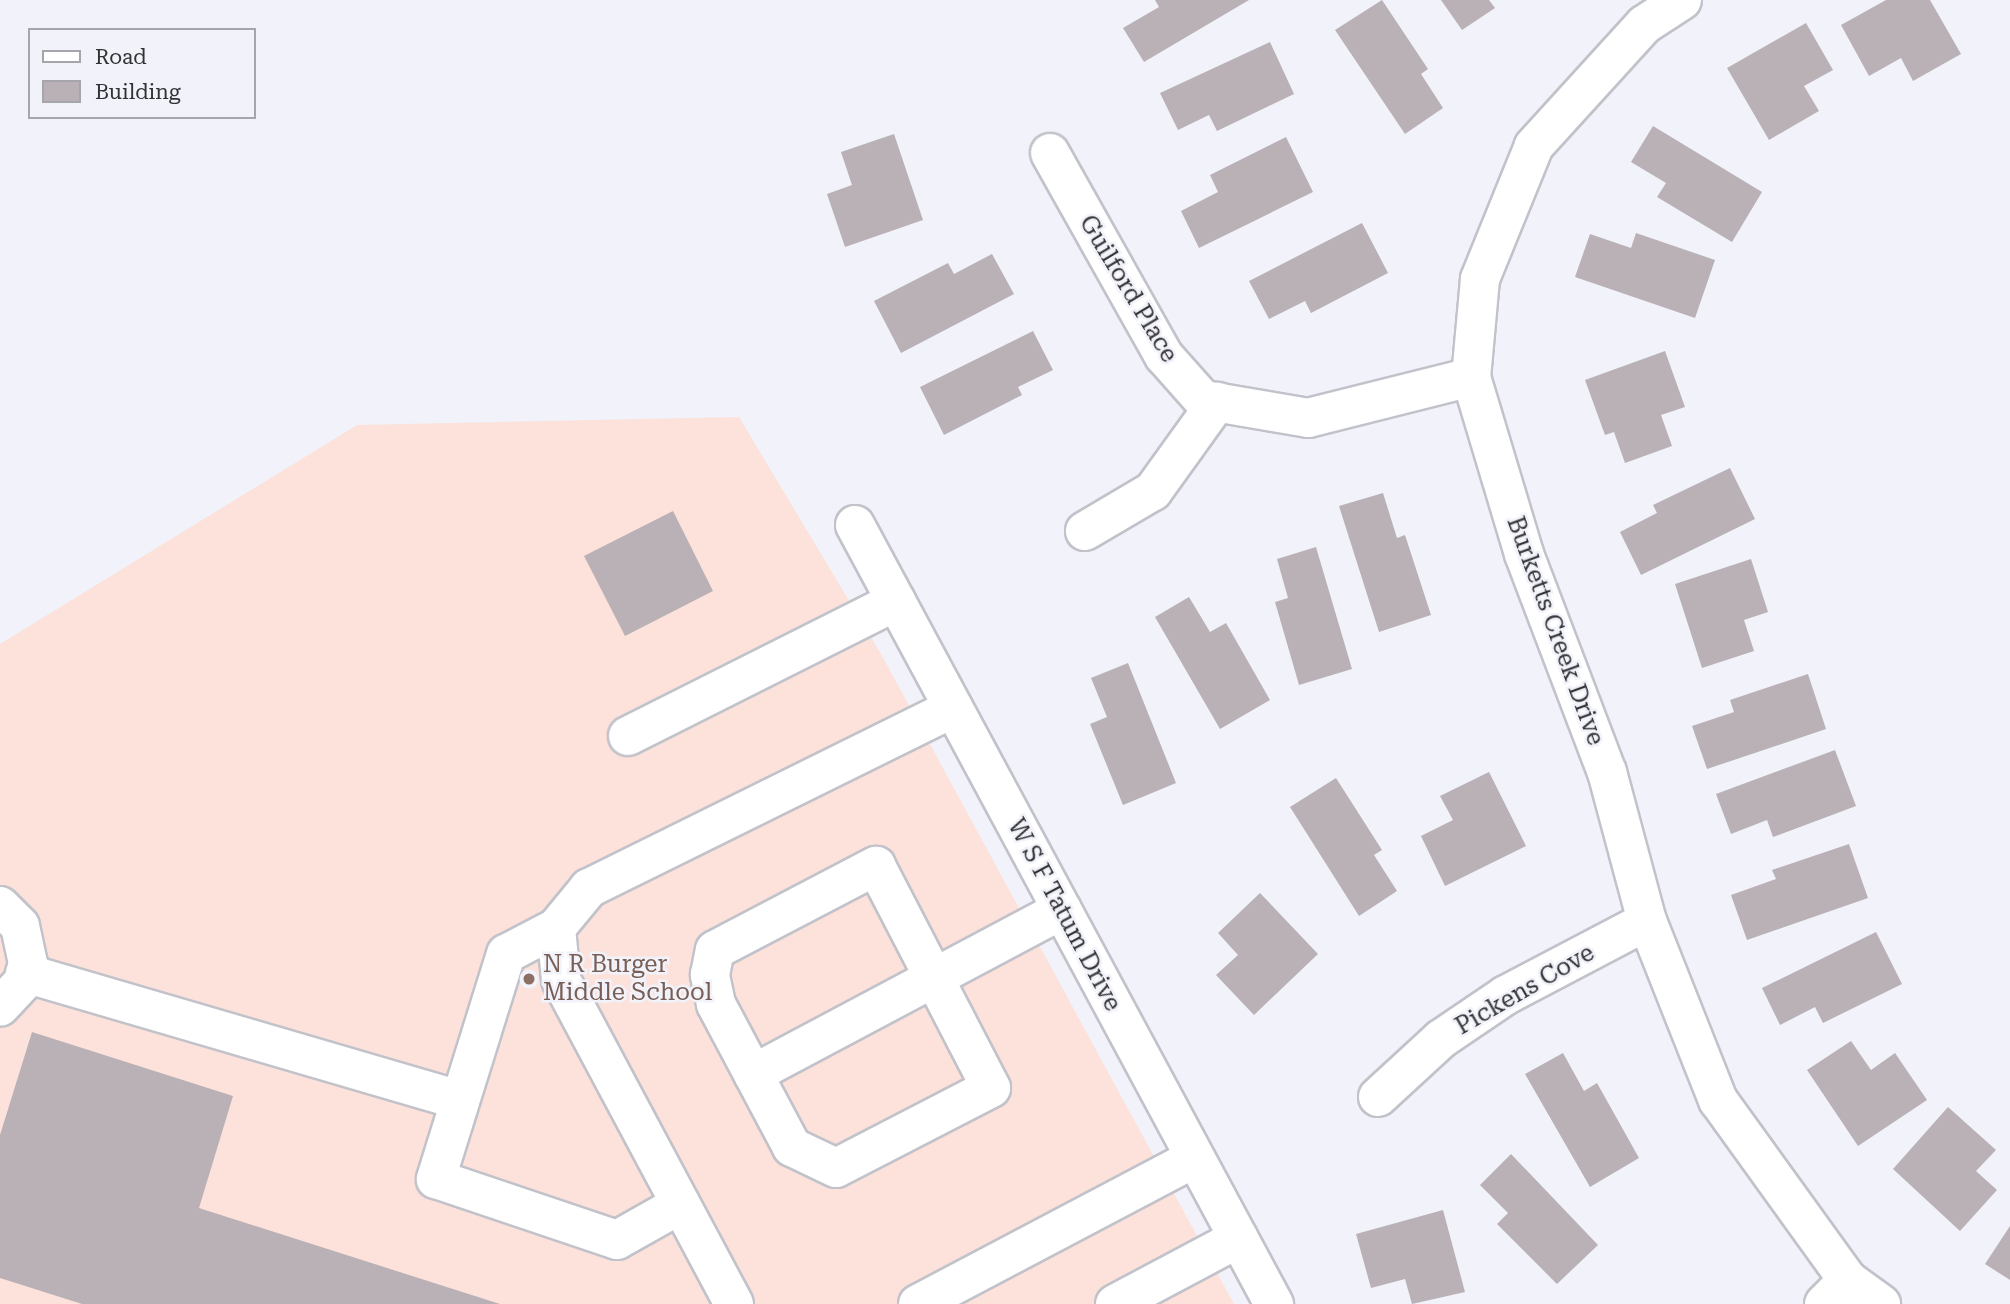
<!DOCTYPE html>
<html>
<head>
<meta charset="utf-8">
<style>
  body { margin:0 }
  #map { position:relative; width:2010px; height:1304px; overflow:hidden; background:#f1f2fa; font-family:"Roboto Serif",serif }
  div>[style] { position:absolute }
  .education>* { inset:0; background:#fce2db }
  .building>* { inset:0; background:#b9b1b6 }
  .roads { filter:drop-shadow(2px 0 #c2c2ca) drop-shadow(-2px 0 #c2c2ca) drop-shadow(0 2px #c2c2ca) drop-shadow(0 -2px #c2c2ca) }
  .minor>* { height:38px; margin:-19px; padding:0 19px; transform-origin:19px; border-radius:19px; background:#fff }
  .dots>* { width:19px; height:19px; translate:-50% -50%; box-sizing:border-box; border:4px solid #f1f2fa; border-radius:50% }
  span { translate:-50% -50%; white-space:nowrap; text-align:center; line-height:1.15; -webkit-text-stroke:5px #f1f2fa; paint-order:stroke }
  .street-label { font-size:24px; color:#323235 }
  .education-label { font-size:24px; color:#785e54 }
  .left { translate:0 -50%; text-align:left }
  .legend { position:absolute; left:28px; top:28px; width:228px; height:91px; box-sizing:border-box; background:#f1f2fa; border:2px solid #a5a5ab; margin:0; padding:9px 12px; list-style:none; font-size:21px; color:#323235 }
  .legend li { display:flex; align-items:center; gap:14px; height:35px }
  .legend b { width:35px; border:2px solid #a5a5ab }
</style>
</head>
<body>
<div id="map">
  <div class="education">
    <div style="clip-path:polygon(739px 417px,881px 654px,1234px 1304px,0 1304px,0 644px,357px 425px)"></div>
  </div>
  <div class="building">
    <div style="clip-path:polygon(1155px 0,1249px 0,1144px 62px,1123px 28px,1159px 7px)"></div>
    <div style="clip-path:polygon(1382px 0,1428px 69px,1421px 74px,1443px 108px,1405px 134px,1335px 30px)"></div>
    <div style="clip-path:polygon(1441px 0,1489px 0,1495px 8px,1462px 30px)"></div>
    <div style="clip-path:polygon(1886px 0,1930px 0,1961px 54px,1913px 81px,1901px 58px,1869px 76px,1841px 25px)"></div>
    <div style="clip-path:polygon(1806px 23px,1833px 70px,1804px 86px,1819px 111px,1769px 140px,1727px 68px)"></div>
    <div style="clip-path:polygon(1270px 42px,1294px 94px,1217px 131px,1209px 115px,1178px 130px,1160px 93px)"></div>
    <div style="clip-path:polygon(1653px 126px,1762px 192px,1732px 242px,1657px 197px,1666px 183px,1631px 162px)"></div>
    <div style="clip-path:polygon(894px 134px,923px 220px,845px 247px,827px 194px,852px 185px,841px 152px)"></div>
    <div style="clip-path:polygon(1286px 137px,1313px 192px,1199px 248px,1181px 211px,1218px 192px,1210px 175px)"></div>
    <div style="clip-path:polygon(1362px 223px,1388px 273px,1311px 313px,1305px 301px,1269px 319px,1249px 281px)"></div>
    <div style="clip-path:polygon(1636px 233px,1715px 260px,1695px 318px,1575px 277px,1590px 234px,1631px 248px)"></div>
    <div style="clip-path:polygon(992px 254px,1014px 294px,901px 353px,874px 301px,948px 263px,954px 274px)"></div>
    <div style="clip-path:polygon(1033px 331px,1053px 370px,1018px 387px,1022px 395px,944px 435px,920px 387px)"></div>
    <div style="clip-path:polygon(1665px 351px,1685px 407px,1661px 415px,1672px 446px,1625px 463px,1614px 432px,1605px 435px,1585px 380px)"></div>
    <div style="clip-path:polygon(1730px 468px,1755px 519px,1641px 575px,1620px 532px,1657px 513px,1653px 505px)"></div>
    <div style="clip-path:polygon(1383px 493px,1397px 538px,1405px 535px,1431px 615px,1379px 632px,1339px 506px)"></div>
    <div style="clip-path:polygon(673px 511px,713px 591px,625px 636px,584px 556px)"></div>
    <div style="clip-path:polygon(1316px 547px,1352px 669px,1299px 685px,1275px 602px,1288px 598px,1277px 559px)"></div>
    <div style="clip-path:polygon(1751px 559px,1768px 612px,1744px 620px,1754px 651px,1702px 668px,1675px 584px)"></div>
    <div style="clip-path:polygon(1189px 597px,1210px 632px,1226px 623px,1270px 700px,1220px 729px,1155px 617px)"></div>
    <div style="clip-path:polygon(1128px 663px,1176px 783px,1123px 805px,1090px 724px,1107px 717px,1091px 678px)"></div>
    <div style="clip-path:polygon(1808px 674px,1826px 729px,1707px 769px,1692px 726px,1734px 712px,1730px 700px)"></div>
    <div style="clip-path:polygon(1835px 750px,1856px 806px,1773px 837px,1767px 820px,1731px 834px,1716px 794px)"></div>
    <div style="clip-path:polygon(1489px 772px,1526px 846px,1445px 886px,1421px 836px,1453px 820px,1440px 796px)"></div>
    <div style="clip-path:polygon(1336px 778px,1382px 850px,1374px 855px,1397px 891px,1359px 916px,1290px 807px)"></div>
    <div style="clip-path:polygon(1849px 844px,1868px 898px,1747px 940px,1731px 895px,1776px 879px,1772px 870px)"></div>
    <div style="clip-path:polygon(1260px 893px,1318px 954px,1254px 1015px,1216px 975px,1238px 955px,1218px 933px)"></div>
    <div style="clip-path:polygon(1876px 932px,1902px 984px,1823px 1023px,1815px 1007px,1780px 1025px,1762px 988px)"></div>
    <div style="clip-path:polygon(32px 1032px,233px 1096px,199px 1208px,500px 1304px,82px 1304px,0 1278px,0 1135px)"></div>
    <div style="clip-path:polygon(1851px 1041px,1871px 1070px,1895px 1053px,1927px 1100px,1858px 1146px,1807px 1070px)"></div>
    <div style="clip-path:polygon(1563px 1053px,1584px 1091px,1597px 1083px,1639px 1158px,1590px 1187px,1525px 1074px)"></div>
    <div style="clip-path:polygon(1948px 1107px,1996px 1150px,1976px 1171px,1997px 1190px,1960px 1231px,1893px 1169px)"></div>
    <div style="clip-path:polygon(1511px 1154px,1598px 1245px,1557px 1284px,1497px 1224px,1508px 1213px,1480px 1185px)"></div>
    <div style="clip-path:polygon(1443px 1210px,1465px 1292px,1412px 1304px,1405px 1279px,1371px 1288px,1356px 1234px)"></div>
    <div style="clip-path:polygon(2010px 1226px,2010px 1280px,1985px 1264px)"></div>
  </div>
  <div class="roads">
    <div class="minor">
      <div style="left:1682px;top:0;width:45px;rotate:146.7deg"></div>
      <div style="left:1644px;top:25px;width:164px;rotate:132.3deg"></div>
      <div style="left:1534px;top:146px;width:144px;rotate:112.1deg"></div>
      <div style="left:1480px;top:279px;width:98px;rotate:95.2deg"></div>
      <div style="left:1471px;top:377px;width:185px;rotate:73.3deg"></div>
      <div style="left:1524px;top:554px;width:233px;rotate:69.2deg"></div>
      <div style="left:1607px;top:772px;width:154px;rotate:75deg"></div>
      <div style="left:1647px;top:921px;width:193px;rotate:68.4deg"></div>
      <div style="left:1718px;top:1100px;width:222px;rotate:54.2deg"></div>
      <div style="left:1848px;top:1280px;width:41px;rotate:36deg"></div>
      <div style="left:1050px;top:153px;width:233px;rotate:60.7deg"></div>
      <div style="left:1164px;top:356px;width:59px;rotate:48.4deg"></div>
      <div style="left:1203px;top:400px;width:107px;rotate:9.7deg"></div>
      <div style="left:1308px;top:418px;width:168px;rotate:-14.1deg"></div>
      <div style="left:855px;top:525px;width:885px;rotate:61.73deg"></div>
      <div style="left:1085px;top:531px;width:79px;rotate:-30.5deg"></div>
      <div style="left:1153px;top:491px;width:110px;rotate:-54.3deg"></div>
      <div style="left:628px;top:736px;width:300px;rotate:-26.7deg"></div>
      <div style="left:876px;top:866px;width:250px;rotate:62.6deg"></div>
      <div style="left:991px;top:1088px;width:174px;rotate:152.7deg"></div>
      <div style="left:836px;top:1168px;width:49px;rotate:-154.5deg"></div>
      <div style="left:792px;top:1147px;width:162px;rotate:-118deg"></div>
      <div style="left:716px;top:1004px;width:30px;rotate:-102deg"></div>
      <div style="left:710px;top:975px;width:25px;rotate:-79deg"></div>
      <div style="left:715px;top:950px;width:182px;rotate:-27.6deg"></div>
      <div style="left:0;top:906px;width:28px;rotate:45deg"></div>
      <div style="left:20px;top:926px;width:38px;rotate:78deg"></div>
      <div style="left:28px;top:963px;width:18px;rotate:103deg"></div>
      <div style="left:24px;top:981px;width:35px;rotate:133deg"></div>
      <div style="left:556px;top:928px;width:56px;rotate:152.5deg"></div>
      <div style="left:506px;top:954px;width:236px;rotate:107.3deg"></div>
      <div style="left:436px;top:1179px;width:191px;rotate:18.6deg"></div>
      <div style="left:617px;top:1240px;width:73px;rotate:-29.4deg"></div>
      <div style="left:25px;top:973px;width:453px;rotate:16.3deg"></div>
      <div style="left:753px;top:1074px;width:350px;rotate:-28deg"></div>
      <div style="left:1378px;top:1097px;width:86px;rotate:-42.6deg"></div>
      <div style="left:1441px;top:1039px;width:78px;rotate:-34.1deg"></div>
      <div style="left:1506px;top:995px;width:159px;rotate:-27.7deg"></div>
      <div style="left:734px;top:1304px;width:367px;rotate:-118.1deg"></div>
      <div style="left:561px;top:980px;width:52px;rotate:-95.5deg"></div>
      <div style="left:556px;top:928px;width:52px;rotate:-50.5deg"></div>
      <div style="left:589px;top:888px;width:406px;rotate:-26.3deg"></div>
      <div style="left:918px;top:1304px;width:313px;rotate:-27.8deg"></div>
      <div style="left:1115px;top:1304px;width:140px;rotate:-28deg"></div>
      <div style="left:1824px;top:1304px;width:34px;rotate:-45deg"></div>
    </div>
  </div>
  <div class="dots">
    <div style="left:529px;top:979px;background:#8d6e63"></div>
  </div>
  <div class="street-label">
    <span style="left:1128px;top:289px;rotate:59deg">Guilford Place</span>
    <span style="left:1555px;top:631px;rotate:70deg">Burketts Creek Drive</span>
    <span style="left:1064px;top:915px;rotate:62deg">W S F Tatum Drive</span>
    <span style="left:1525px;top:990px;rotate:-30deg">Pickens Cove</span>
  </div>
  <div class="education-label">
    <span class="left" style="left:543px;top:979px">N R Burger<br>Middle School</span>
  </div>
  <ul class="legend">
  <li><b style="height:9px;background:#fff"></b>Road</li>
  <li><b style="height:19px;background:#b9b1b6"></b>Building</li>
  </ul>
</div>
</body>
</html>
